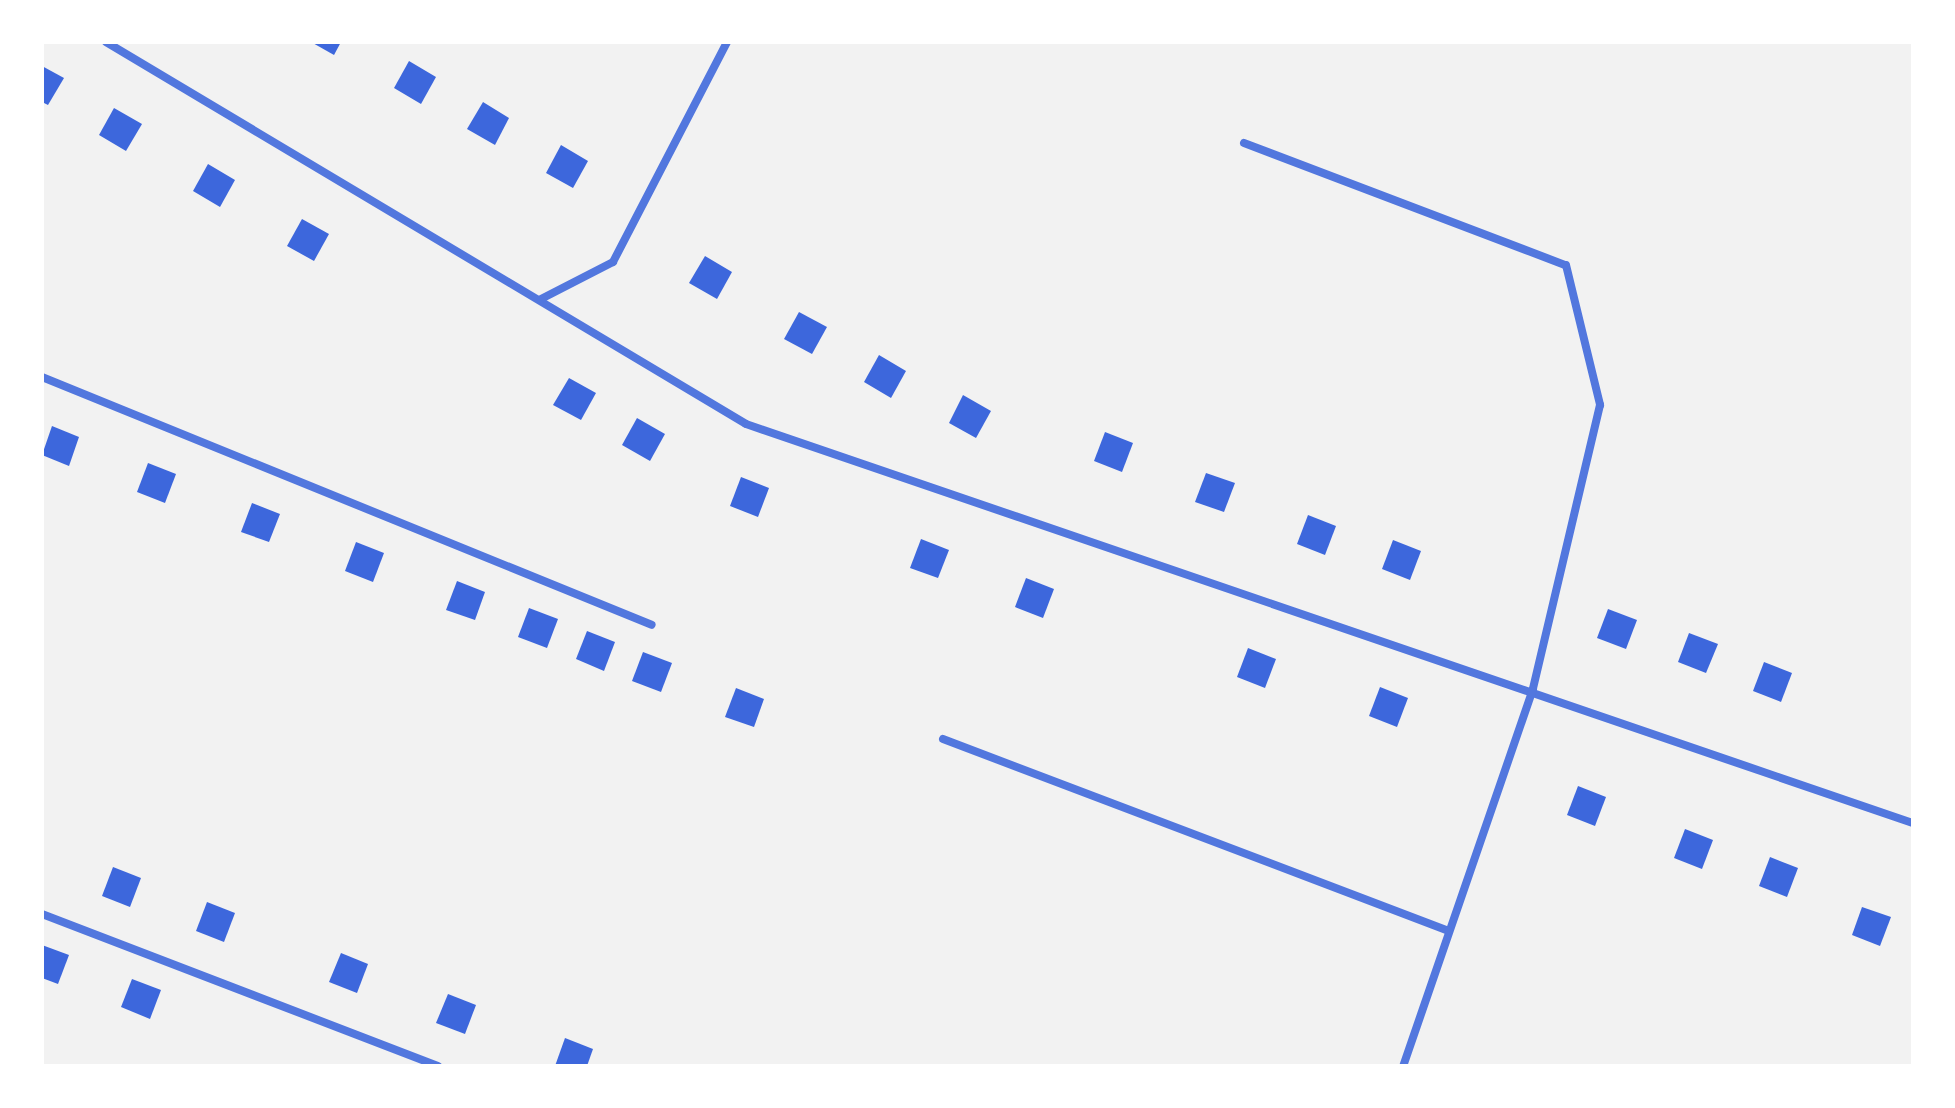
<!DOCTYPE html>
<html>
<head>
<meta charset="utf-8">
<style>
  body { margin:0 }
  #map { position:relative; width:1955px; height:1108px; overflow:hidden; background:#f2f2f2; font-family:Montserrat,sans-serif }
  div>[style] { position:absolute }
  .building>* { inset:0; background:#3d67dc }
  .minor>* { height:8px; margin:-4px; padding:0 4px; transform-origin:4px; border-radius:4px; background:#5277de }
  span { translate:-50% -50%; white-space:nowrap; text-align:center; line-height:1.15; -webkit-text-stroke:8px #fff; paint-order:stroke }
  .frame { position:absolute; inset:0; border:44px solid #fff; pointer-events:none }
</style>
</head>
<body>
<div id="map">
  <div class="building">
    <div style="clip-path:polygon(311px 42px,341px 42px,334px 55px)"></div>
    <div style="clip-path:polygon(409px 61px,436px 77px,421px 104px,394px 88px)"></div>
    <div style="clip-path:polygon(42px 66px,64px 78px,48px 105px,42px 102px)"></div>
    <div style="clip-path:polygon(483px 102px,509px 118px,495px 145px,467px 129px)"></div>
    <div style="clip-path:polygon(114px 108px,142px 124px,126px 151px,99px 135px)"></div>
    <div style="clip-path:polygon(561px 145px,588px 161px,573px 188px,546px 173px)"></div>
    <div style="clip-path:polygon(208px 164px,235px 180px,220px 207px,193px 191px)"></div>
    <div style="clip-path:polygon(302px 219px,329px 234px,314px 261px,287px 246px)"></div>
    <div style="clip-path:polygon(705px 256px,732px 272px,717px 299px,689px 283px)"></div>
    <div style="clip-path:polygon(799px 312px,827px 327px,812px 354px,784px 339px)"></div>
    <div style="clip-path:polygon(879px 355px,906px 371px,891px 398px,864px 382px)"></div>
    <div style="clip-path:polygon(569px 378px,596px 393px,581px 420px,553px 405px)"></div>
    <div style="clip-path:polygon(963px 395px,991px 411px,976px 438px,949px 423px)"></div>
    <div style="clip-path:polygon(637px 418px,665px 434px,650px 461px,622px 445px)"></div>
    <div style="clip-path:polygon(52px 426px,79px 437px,69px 466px,42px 455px)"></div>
    <div style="clip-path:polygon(1105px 432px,1133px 443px,1122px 472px,1094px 461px)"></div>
    <div style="clip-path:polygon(148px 463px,176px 474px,165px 503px,137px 492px)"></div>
    <div style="clip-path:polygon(1206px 473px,1235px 483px,1224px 512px,1195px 502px)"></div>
    <div style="clip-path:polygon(741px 477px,769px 488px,758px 517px,730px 506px)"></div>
    <div style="clip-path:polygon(252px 503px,280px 514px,269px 542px,241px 532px)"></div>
    <div style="clip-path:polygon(1308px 515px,1336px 526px,1325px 555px,1297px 544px)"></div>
    <div style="clip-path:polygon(921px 539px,949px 550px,938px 578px,910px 568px)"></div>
    <div style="clip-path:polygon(1393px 540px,1421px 551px,1410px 580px,1382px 569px)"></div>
    <div style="clip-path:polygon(356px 542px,384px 553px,373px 582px,345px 571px)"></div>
    <div style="clip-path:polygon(1026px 578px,1054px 589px,1043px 618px,1015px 607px)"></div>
    <div style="clip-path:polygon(457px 581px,485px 592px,475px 620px,446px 610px)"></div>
    <div style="clip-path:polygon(529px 608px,558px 619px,547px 648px,518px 637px)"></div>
    <div style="clip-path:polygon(1608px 609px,1637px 620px,1626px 649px,1597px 638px)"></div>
    <div style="clip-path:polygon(587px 631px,615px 642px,604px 671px,576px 659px)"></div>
    <div style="clip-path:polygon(1689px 633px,1718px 644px,1706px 673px,1678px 662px)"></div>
    <div style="clip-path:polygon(1248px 648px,1276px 659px,1265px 688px,1237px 677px)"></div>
    <div style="clip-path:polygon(643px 652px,672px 663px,661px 692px,632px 681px)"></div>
    <div style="clip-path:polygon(1764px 662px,1792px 673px,1781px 702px,1753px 691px)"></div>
    <div style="clip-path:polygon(1380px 687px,1408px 698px,1397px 727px,1369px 716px)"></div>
    <div style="clip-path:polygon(736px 688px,764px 699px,754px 727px,725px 717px)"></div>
    <div style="clip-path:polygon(1578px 786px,1606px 797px,1595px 826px,1567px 815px)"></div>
    <div style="clip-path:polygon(1685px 829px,1713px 840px,1702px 869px,1674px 858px)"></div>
    <div style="clip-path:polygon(1770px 857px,1798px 868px,1787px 897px,1759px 886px)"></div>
    <div style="clip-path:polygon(113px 867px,141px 878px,130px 907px,102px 896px)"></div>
    <div style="clip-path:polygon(207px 902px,235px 913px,224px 942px,196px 931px)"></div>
    <div style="clip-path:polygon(1862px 907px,1891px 917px,1880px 946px,1852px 935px)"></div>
    <div style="clip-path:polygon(42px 945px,69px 955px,58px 984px,42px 978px)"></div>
    <div style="clip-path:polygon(341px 953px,368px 964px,357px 993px,329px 982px)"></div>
    <div style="clip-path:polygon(132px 979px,161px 990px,150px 1019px,121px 1007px)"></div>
    <div style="clip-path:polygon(448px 994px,476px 1005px,465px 1034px,436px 1023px)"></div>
    <div style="clip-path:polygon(565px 1038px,593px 1049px,587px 1066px,555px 1066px)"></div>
  </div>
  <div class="minor">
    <div style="left:106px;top:42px;width:745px;rotate:30.83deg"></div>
    <div style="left:746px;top:424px;width:1233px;rotate:18.88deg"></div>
    <div style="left:1244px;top:143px;width:344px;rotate:20.8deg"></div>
    <div style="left:1566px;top:265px;width:144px;rotate:76.3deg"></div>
    <div style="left:1600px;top:405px;width:292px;rotate:103.3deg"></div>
    <div style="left:1533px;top:689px;width:399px;rotate:109deg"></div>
    <div style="left:541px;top:299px;width:81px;rotate:-27.2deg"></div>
    <div style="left:613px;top:262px;width:248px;rotate:-62.6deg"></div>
    <div style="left:42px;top:377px;width:658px;rotate:22.12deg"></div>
    <div style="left:943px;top:739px;width:541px;rotate:20.78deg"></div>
    <div style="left:42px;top:914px;width:424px;rotate:21deg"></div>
  </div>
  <div class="frame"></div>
</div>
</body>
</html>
